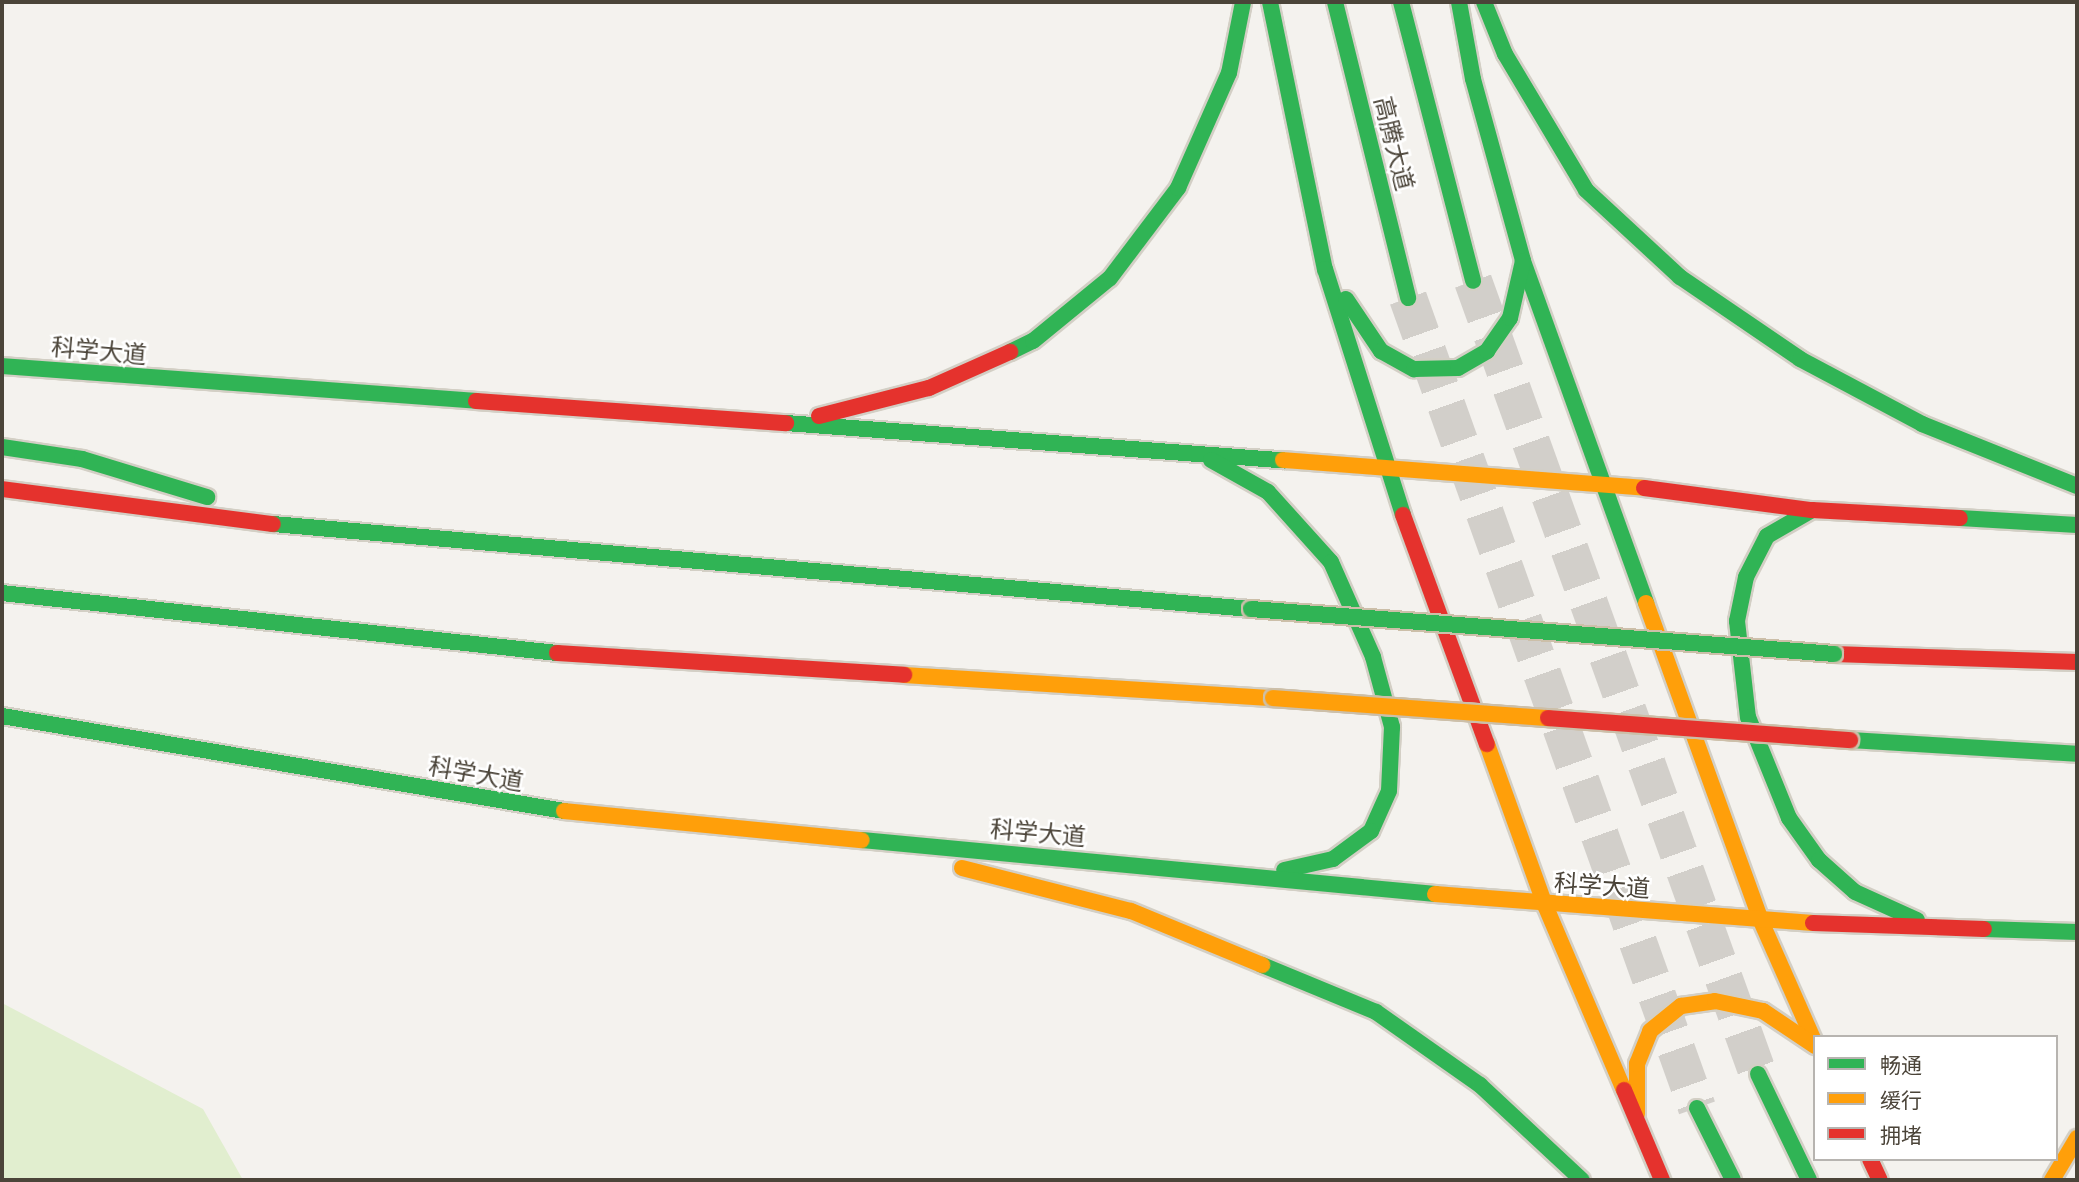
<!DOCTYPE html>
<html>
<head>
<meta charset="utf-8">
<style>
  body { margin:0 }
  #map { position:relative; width:2079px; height:1182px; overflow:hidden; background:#f4f2ee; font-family:Roboto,"Noto Sans SC",sans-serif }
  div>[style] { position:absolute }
  .green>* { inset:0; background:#e1eecf }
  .primary-tunnel>* { height:38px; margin-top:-19px; transform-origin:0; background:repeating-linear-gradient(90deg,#d2cfca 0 38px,transparent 0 57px) }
  .roads { filter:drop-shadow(2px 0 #d3cfc5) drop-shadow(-2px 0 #d3cfc5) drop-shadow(0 2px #d3cfc5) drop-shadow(0 -2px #d3cfc5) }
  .fast>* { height:16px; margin:-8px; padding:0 8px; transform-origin:8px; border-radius:8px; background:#30b455 }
  .slow>* { height:16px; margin:-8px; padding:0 8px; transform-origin:8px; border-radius:8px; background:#ff9f0a }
  .jam>* { height:16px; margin:-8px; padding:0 8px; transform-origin:8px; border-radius:8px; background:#e5322d }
  .bridges { filter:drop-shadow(2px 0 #ccbfa9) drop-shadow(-2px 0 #ccbfa9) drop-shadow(0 2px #ccbfa9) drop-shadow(0 -2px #ccbfa9) }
  .fast-bridge>* { height:16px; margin:-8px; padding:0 8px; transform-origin:8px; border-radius:8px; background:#30b455 }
  .slow-bridge>* { height:16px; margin:-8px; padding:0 8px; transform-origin:8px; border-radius:8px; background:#ff9f0a }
  .jam-bridge>* { height:16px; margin:-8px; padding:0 8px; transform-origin:8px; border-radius:8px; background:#e5322d }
  span { translate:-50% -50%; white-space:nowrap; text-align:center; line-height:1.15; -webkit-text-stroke:5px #fff; paint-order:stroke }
  .street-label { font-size:24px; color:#4b4439 }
  .frame { position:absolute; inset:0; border:4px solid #4b4439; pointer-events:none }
  .legend { position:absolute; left:1813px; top:1035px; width:245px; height:126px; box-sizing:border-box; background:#fff; border:2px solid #b7b4b0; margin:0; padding:9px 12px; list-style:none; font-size:21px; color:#4b4439 }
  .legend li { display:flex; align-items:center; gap:14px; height:35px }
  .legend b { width:35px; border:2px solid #b7b4b0 }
</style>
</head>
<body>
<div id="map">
  <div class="green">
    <div style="clip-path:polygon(2px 1003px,203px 1109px,243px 1180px,2px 1180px)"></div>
  </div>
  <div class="primary-tunnel">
    <div style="left:1473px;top:281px;width:843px;rotate:70.23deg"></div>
    <div style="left:1408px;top:298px;width:860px;rotate:70.36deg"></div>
  </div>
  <div class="roads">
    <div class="fast">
      <div style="left:1270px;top:2px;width:273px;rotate:78.4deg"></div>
      <div style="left:1325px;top:269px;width:258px;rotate:72.4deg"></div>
      <div style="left:1335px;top:2px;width:305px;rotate:76.1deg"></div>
      <div style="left:1401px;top:2px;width:288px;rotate:75.5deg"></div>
      <div style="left:1459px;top:2px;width:78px;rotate:79.7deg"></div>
      <div style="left:1473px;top:79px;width:189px;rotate:74.6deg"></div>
      <div style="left:1523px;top:261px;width:363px;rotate:70.2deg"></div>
      <div style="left:1484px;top:2px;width:56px;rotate:68deg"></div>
      <div style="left:1505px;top:54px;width:158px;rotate:59.2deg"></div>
      <div style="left:1586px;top:190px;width:128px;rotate:42.8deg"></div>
      <div style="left:1680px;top:277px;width:145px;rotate:34.3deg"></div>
      <div style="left:1800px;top:359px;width:138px;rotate:28deg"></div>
      <div style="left:1922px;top:424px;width:167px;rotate:21.8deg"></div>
      <div style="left:1346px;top:299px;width:63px;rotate:56.1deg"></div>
      <div style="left:1381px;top:351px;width:38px;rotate:29deg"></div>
      <div style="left:1414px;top:369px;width:44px;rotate:-1.3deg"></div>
      <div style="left:1458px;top:368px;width:34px;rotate:-30deg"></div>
      <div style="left:1487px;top:351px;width:40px;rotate:-55.1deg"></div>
      <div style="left:1510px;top:318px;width:58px;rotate:-77.2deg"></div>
      <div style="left:1010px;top:352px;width:25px;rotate:-26deg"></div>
      <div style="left:1033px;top:341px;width:99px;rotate:-39.3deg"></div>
      <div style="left:1110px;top:278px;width:113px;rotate:-52.9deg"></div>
      <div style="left:1178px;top:188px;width:126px;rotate:-66.1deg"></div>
      <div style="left:1229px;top:73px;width:72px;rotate:-78.8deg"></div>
      <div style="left:2px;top:366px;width:475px;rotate:4.2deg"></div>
      <div style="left:786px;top:423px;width:498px;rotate:4.3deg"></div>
      <div style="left:2px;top:447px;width:81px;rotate:8.5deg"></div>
      <div style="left:82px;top:459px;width:131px;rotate:16.9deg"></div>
      <div style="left:1211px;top:460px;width:65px;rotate:29.3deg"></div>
      <div style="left:1268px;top:492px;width:94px;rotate:48deg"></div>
      <div style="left:1331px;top:562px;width:104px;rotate:66.1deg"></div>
      <div style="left:1373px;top:657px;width:73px;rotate:74.8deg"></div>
      <div style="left:1392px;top:727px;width:64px;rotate:92.7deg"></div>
      <div style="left:1389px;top:791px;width:44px;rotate:114.2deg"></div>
      <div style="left:1371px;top:831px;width:47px;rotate:143.6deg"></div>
      <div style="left:1333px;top:859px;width:50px;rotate:167.3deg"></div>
      <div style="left:1812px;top:510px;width:52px;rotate:150deg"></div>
      <div style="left:1767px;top:536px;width:46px;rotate:117.1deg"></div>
      <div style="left:1746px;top:577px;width:45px;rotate:101.6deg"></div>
      <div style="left:1737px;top:621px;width:97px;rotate:83.5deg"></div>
      <div style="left:1748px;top:717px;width:109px;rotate:67.9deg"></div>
      <div style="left:1789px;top:818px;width:52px;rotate:54.5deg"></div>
      <div style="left:1819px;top:860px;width:48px;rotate:41.6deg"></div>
      <div style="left:1855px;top:892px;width:68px;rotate:24.3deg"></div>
      <div style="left:1960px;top:518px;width:117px;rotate:3.4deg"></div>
      <div style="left:273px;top:524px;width:982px;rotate:4.97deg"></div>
      <div style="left:2px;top:593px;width:558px;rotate:6.17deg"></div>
      <div style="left:2px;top:716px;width:570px;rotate:9.59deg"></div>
      <div style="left:1850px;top:740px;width:227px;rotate:3.5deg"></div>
      <div style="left:862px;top:840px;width:576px;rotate:5.38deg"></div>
      <div style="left:1984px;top:929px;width:93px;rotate:1.8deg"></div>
      <div style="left:1262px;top:965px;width:123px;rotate:22.4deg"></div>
      <div style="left:1376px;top:1012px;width:127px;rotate:35.1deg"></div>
      <div style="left:1480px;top:1085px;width:139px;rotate:43deg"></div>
      <div style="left:1758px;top:1074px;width:118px;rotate:64.3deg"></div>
      <div style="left:1697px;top:1108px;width:80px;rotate:63.4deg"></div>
    </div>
    <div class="slow">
      <div style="left:1283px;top:460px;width:362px;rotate:4.4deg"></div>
      <div style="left:1646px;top:603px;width:338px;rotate:70.1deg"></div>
      <div style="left:1761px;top:921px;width:133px;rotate:66.1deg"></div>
      <div style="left:904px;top:675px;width:370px;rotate:3.6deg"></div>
      <div style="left:1487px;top:744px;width:171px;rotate:70.2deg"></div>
      <div style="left:1545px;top:905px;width:201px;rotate:66.9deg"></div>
      <div style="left:564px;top:811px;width:299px;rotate:5.6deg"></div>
      <div style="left:962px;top:868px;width:174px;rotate:14.3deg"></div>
      <div style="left:1131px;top:911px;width:142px;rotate:22.4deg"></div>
      <div style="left:1435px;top:894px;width:379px;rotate:4.4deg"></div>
      <div style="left:1637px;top:1114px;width:50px;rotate:-90deg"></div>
      <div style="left:1637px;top:1064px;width:35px;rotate:-68deg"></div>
      <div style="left:1650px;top:1031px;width:40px;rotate:-39deg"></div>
      <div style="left:1681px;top:1006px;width:34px;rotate:-8deg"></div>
      <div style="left:1715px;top:1001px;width:49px;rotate:11.8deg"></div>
      <div style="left:1763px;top:1011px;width:63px;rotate:33.9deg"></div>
      <div style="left:2052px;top:1180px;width:49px;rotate:-59.2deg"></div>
    </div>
    <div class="jam">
      <div style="left:476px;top:401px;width:311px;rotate:4.1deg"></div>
      <div style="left:819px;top:416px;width:114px;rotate:-14.3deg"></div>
      <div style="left:929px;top:388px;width:89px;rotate:-24deg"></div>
      <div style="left:1644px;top:488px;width:169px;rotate:7.5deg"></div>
      <div style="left:1812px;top:510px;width:148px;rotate:3.1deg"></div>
      <div style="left:2px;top:489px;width:273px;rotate:7.4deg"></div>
      <div style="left:1403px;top:515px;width:244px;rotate:69.9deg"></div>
      <div style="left:557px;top:653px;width:348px;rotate:3.6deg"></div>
      <div style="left:1834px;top:654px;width:243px;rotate:1.9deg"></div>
      <div style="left:1813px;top:923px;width:171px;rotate:2deg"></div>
      <div style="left:1624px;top:1090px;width:98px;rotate:67.1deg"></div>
      <div style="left:1870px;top:1159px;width:23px;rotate:65deg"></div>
    </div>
  </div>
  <div class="bridges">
    <div class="fast-bridge">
      <div style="left:1251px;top:609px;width:585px;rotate:4.41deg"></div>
    </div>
    <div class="slow-bridge">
      <div style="left:1273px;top:698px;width:276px;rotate:4.2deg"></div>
    </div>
    <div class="jam-bridge">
      <div style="left:1548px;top:718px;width:303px;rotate:4.2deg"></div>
    </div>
  </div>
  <div class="street-label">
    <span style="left:1393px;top:144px;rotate:76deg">高腾大道</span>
    <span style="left:99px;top:352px;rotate:5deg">科学大道</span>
    <span style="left:476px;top:775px;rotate:10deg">科学大道</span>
    <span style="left:1038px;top:834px;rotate:5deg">科学大道</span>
    <span style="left:1602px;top:887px;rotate:4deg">科学大道</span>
  </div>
  <div class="frame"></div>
  <ul class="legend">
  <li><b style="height:9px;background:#30b455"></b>畅通</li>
  <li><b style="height:9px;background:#ff9f0a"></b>缓行</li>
  <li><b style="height:9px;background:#e5322d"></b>拥堵</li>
  </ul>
</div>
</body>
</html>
